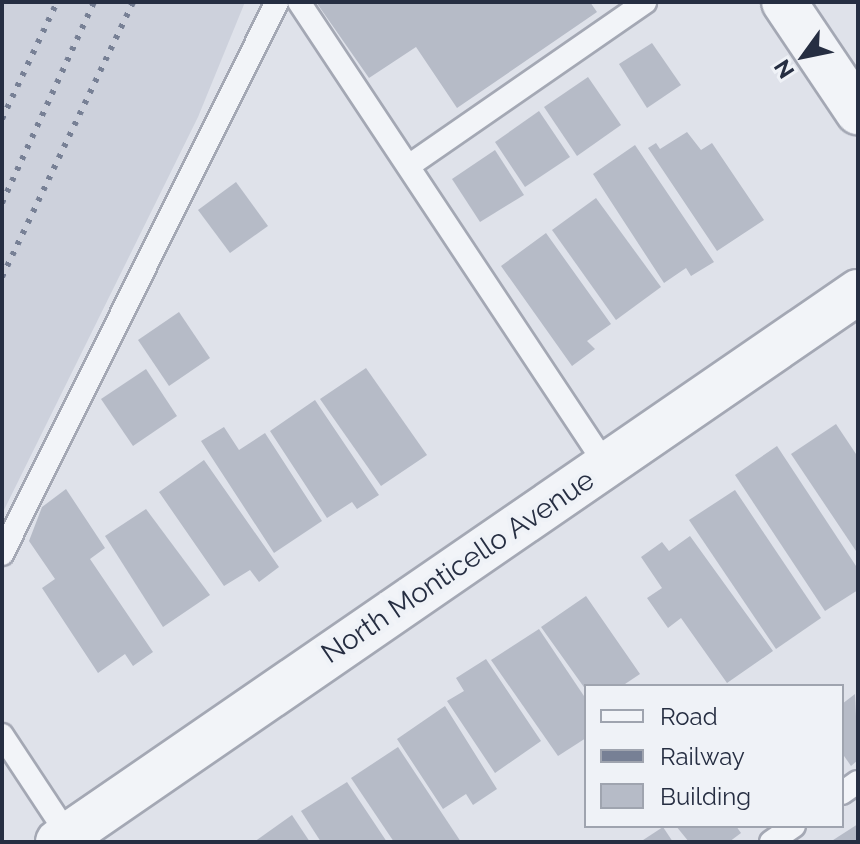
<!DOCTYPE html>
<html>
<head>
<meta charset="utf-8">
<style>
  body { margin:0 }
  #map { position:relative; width:860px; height:844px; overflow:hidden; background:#dfe2ea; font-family:Raleway,sans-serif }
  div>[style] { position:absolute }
  .built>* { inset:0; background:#cdd1dc }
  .building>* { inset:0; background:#b6bbc7 }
  .roads { filter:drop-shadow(2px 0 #a4a8b4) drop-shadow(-2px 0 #a4a8b4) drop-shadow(0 2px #a4a8b4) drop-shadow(0 -2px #a4a8b4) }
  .service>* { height:22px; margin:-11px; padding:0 11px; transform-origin:11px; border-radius:11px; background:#f2f4f8 }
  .minor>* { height:44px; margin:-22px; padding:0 22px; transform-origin:22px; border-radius:22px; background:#f2f4f8 }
  .rail>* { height:6px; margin-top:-3px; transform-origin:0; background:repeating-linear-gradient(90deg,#778095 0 4px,transparent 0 12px) }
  span { translate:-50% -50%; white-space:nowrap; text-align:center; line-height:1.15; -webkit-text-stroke:8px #eff2f7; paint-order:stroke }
  .street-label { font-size:28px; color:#262e42 }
  .frame { position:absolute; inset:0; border:4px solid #262e42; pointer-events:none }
  .legend { position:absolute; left:584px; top:684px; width:260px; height:144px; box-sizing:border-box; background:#eff2f7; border:2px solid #9fa4af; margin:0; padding:10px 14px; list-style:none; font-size:24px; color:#262e42 }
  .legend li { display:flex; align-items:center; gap:16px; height:40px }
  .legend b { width:40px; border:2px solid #9fa4af }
  .north { position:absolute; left:764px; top:16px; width:80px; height:80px; -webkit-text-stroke:6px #eff2f7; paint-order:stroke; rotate:237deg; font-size:22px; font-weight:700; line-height:32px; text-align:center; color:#262e42 }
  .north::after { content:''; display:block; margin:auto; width:28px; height:36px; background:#262e42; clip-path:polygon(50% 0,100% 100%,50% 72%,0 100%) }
</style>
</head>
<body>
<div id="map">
  <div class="built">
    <div style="clip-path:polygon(2px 2px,245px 2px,198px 117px,2px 514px)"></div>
  </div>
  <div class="building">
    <div style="clip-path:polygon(316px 2px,590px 2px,597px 12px,457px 108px,416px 47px,369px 78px)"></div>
    <div style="clip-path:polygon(652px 43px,681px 85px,647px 108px,619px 64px)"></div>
    <div style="clip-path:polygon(588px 77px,621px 125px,577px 156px,544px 107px)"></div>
    <div style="clip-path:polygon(539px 111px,570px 157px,525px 187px,495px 142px)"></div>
    <div style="clip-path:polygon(687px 132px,701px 150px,712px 143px,764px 220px,717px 251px,648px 148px,656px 143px,660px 149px)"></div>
    <div style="clip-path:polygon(635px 145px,714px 262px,691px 276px,686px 268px,664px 283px,593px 174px)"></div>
    <div style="clip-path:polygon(495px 150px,524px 195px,480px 222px,452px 179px)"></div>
    <div style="clip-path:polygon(236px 182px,268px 226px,230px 253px,198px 210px)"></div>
    <div style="clip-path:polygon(596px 198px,661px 287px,616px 320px,552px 230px)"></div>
    <div style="clip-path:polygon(546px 233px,611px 324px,587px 341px,595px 349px,572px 366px,501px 266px)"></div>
    <div style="clip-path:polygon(179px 312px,210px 358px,169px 386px,138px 340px)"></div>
    <div style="clip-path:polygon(366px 368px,427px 455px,381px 486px,320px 399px)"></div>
    <div style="clip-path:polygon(146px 369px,177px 416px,133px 446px,101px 399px)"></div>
    <div style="clip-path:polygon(315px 400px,379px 495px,357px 509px,352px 502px,327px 518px,270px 431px)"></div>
    <div style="clip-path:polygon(836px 424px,858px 457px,858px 554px,791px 454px)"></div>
    <div style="clip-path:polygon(224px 427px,239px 450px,265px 433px,322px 521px,274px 553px,201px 441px)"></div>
    <div style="clip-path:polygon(777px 446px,858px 569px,858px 590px,825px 611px,735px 475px)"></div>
    <div style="clip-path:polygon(204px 460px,279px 567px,259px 582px,250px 570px,224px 586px,159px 492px)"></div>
    <div style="clip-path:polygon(66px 489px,105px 548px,90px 559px,153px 652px,133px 666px,125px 654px,98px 673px,42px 588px,55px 579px,29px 541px,42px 507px)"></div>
    <div style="clip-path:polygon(735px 490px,821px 618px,776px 649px,689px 520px)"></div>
    <div style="clip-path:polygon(146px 509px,210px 595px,163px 627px,105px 536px)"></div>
    <div style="clip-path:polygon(690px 536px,773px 651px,727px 683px,681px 618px,668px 628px,647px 598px,662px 588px,641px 557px,662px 542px,669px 551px)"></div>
    <div style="clip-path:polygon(586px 596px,640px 674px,622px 686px,586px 686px,586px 690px,541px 627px)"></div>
    <div style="clip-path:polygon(539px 629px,586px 699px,586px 738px,558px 756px,491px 660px)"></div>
    <div style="clip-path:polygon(486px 659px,541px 741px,495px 773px,447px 701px,464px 691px,456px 678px)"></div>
    <div style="clip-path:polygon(855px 694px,858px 760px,851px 766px,842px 753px,842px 704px)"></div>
    <div style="clip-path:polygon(445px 706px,497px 789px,473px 805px,466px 794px,443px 809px,397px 739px)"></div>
    <div style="clip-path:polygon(398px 747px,461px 842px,394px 842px,351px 778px)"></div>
    <div style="clip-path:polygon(347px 782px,387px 842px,321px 842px,301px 811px)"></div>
    <div style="clip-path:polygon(292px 815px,310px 842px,254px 842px)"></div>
    <div style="clip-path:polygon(858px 824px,858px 842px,830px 842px)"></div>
    <div style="clip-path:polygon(676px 826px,736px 826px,741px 833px,729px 842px,689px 842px)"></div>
    <div style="clip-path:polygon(663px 827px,673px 842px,640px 842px)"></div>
  </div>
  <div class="roads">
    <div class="service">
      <div style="left:299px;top:2px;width:556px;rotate:56.45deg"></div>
      <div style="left:410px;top:165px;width:286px;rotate:-34.7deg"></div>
      <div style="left:2px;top:554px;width:617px;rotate:-63.52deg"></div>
      <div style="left:2px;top:735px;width:120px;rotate:56.6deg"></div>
      <div style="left:842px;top:793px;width:19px;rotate:-35deg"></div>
      <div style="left:771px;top:842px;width:28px;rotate:-35deg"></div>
    </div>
    <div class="minor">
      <div style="left:784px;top:2px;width:133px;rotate:56.1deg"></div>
      <div style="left:58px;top:842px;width:971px;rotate:-34.51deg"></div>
    </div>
  </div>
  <div class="rail">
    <div style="left:2px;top:119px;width:129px;rotate:-64.8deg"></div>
    <div style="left:2px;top:203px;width:221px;rotate:-65.4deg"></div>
    <div style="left:2px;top:277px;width:305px;rotate:-64.5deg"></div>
  </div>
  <div class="street-label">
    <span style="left:458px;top:567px;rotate:-34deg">North Monticello Avenue</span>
  </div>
  <div class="frame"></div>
  <ul class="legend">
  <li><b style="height:10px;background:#f2f4f8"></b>Road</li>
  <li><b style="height:10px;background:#778095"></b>Railway</li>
  <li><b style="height:22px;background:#b6bbc7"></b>Building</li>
  </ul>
  <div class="north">N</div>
</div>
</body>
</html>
